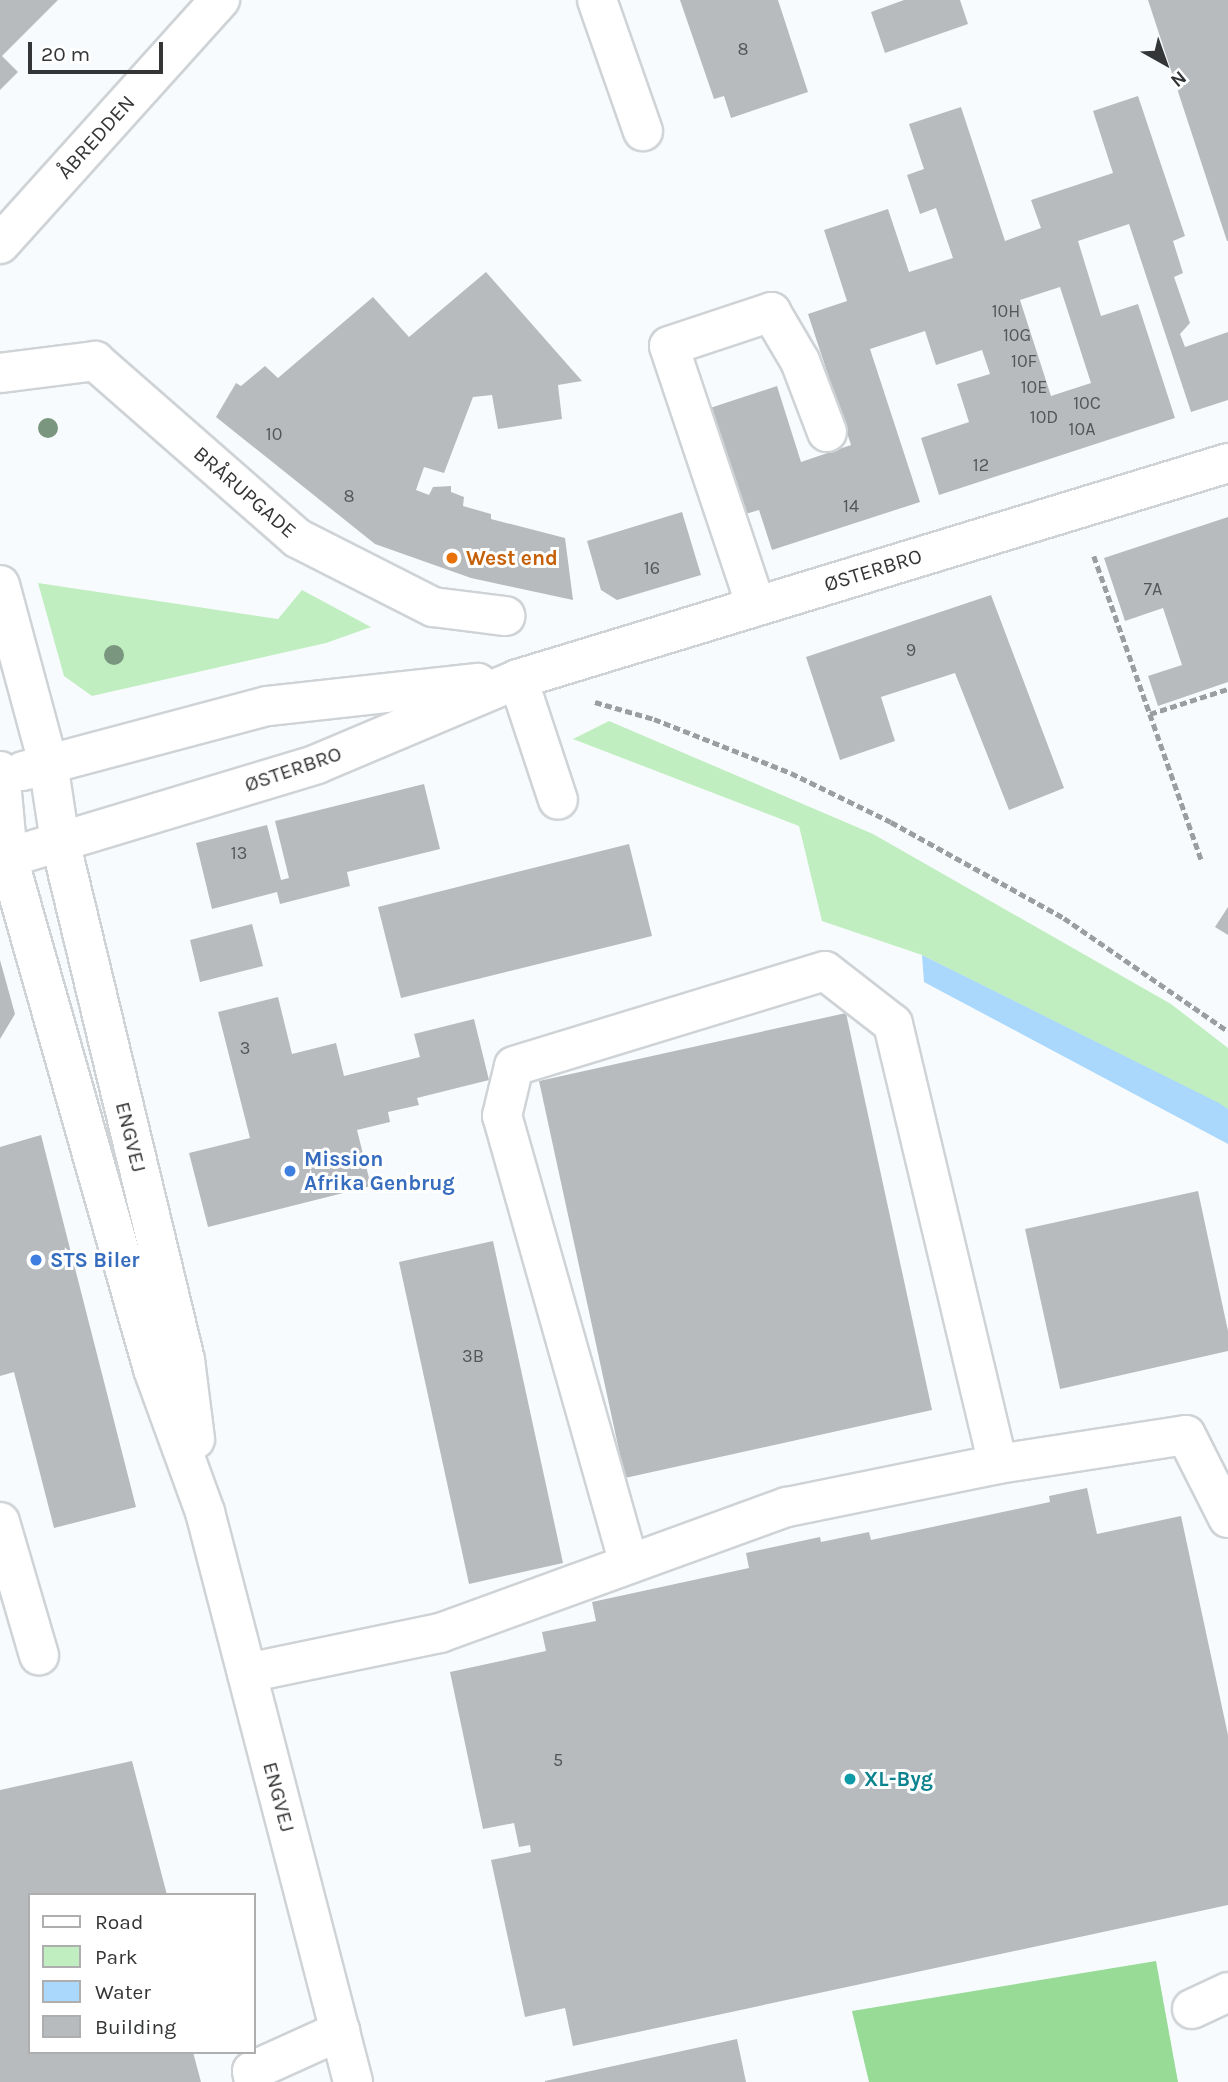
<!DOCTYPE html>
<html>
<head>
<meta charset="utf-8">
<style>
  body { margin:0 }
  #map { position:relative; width:1228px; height:2082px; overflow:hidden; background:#f7fbfe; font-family:Karla,sans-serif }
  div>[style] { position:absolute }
  .green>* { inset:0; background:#c1eec0 }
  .forest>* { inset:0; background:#97db97 }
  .water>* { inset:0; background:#aad8fc }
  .building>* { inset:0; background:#b7bbbe }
  .path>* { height:4.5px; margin-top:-2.25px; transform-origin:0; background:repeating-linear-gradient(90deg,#9b9ea0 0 7px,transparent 0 10.5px) }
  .roads { filter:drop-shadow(2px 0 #cfd3d6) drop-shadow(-2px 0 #cfd3d6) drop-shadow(0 2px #cfd3d6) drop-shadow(0 -2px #cfd3d6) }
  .minor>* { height:38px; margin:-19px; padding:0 19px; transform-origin:19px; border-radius:19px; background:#fff }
  .trees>* { width:20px; height:20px; margin:-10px; border-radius:50%; background:#7a967f }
  .dots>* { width:19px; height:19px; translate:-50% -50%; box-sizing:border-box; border:4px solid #fff; border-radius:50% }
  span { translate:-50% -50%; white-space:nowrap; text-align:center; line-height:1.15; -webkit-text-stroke:6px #fff; paint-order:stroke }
  .number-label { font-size:18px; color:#555658 }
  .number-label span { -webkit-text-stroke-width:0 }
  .street-label { font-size:21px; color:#343536 }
  .food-label { font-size:21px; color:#c56008; font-weight:700 }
  .left { translate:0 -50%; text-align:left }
  .shop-label { font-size:21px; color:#366cbe; font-weight:700 }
  .culture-label { font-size:21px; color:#0d838f; font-weight:700 }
  .legend { position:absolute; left:28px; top:1893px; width:228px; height:161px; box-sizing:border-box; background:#fff; border:2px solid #aeaeaf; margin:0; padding:9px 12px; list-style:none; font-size:21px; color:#343536 }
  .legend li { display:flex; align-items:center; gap:14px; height:35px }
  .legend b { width:35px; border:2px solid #aeaeaf }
  .north { position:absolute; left:1130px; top:28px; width:70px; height:70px; -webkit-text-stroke:5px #fff; paint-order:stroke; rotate:140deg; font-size:19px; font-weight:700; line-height:28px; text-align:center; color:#343536 }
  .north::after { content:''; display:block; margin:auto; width:24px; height:32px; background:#343536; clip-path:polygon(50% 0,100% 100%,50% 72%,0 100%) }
  .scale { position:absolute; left:28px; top:42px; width:135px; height:32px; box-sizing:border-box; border:4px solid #343536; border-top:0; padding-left:9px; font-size:21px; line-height:24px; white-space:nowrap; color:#343536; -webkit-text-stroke:5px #fff; paint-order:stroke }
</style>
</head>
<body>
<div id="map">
  <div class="green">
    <div style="clip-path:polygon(38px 583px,278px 619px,302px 590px,371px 627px,326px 643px,92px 696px,64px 676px)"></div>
    <div style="clip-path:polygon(609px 721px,873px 834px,1171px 1004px,1228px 1048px,1228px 1109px,922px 955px,822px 921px,799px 826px,573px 739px)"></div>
  </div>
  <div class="forest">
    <div style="clip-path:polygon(1156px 1961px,1178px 2082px,869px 2082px,852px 2011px)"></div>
  </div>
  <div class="water">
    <div style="clip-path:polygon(922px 955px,1219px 1103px,1228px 1109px,1228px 1144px,924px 982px)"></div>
  </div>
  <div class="building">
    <div style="clip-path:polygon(0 0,58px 0,2px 56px,18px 72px,0 90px)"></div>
    <div style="clip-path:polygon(680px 0,778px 0,808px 92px,731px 118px,724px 96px,714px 99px)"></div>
    <div style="clip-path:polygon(904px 0,960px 0,968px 24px,885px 53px,871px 12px)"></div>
    <div style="clip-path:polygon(1148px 0,1228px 0,1228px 241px,1227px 241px)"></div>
    <div style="clip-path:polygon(evenodd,1138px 96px,1185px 236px,1173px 241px,1183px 273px,1174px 277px,1190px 323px,1180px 334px,1185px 347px,1228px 332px,1228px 400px,1191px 412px,1129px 224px,1078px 241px,1101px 316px,1138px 304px,1175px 418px,939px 495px,921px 438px,969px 422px,957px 384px,990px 374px,982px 350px,936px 365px,925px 331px,870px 349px,920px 502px,772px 550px,759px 510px,742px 515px,707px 409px,777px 386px,801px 462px,851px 445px,808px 314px,847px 301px,824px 230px,888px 209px,909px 272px,953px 258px,936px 208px,920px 214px,907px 175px,924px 169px,909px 124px,961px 107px,1005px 241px,1041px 228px,1031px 200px,1113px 173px,1093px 111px,1138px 96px,1060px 287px,1091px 383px,1051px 396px,1020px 300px,1060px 287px)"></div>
    <div style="clip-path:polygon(486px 272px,582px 381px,558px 385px,562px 419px,498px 429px,492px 395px,473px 397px,444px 473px,424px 467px,416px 490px,429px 495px,433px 487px,451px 486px,451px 492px,464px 497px,463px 506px,491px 514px,491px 519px,565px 538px,573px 600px,471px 578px,375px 544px,216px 417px,236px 383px,241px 386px,265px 366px,278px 378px,373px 297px,409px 337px)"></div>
    <div style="clip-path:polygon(682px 512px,701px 575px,617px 600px,601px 590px,587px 541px)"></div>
    <div style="clip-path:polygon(1228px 517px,1228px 682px,1158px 706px,1148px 676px,1182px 665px,1163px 608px,1125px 621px,1104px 558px)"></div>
    <div style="clip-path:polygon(991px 595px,1064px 788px,1009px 810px,955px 673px,881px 697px,895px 741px,840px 760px,806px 657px)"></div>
    <div style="clip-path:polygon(424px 784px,440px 849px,347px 872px,350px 886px,280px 904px,277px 892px,212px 909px,196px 843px,267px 825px,281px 880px,289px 878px,275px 821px)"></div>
    <div style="clip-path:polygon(629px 844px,652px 936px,401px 998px,378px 907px)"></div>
    <div style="clip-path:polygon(1228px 907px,1228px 935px,1215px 927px)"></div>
    <div style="clip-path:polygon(252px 924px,263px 966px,200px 982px,190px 940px)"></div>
    <div style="clip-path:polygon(0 960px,15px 1014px,0 1039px)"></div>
    <div style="clip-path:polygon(278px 997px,292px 1054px,336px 1043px,344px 1076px,420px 1057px,414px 1034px,474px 1019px,489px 1080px,417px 1098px,419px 1105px,388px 1112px,390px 1122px,357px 1130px,371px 1186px,208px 1227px,189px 1153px,250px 1138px,218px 1012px)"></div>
    <div style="clip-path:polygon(846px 1013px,932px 1410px,625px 1478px,539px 1081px)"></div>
    <div style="clip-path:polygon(41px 1135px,136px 1507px,54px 1528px,14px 1372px,0 1376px,0 1147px)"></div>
    <div style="clip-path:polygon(1198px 1191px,1228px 1331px,1228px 1351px,1060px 1389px,1025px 1229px)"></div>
    <div style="clip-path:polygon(493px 1241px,563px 1563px,469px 1584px,399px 1262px)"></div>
    <div style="clip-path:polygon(1087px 1488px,1097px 1534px,1181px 1516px,1228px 1735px,1228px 1905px,573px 2046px,565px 2008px,525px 2017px,491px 1860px,531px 1852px,530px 1845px,519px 1847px,514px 1823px,483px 1829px,450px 1672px,546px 1651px,542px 1632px,596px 1621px,592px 1602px,749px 1568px,746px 1553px,820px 1537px,821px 1542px,869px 1532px,871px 1540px,1050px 1502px,1049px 1496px)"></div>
    <div style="clip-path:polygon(132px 1761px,167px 1895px,30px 1895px,30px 2052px,193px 2052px,201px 2082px,0 2082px,0 1790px)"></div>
    <div style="clip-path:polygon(737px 2039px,746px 2082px,545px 2082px,545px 2081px)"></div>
  </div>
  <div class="path">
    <div style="left:1094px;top:556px;width:168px;rotate:70.5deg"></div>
    <div style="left:1150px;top:714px;width:82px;rotate:-17.8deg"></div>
    <div style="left:595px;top:702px;width:61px;rotate:16.1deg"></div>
    <div style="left:654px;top:719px;width:147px;rotate:21.5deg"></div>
    <div style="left:791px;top:773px;width:111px;rotate:26.1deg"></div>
    <div style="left:891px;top:822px;width:198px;rotate:29deg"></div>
    <div style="left:1064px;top:918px;width:199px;rotate:34.6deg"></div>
    <div style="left:1150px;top:714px;width:157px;rotate:70.6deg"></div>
  </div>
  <div class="roads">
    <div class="minor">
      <div style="left:597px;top:0;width:139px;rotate:70.7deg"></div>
      <div style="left:0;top:244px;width:329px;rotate:-48deg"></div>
      <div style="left:0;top:373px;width:96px;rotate:-7.2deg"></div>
      <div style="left:95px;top:361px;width:269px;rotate:41.2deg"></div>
      <div style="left:297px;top:538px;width:153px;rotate:26.9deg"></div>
      <div style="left:433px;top:607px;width:73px;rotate:7.1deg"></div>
      <div style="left:0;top:585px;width:184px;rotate:74.9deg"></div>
      <div style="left:48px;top:763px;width:79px;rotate:81.3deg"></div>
      <div style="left:60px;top:841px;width:534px;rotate:76.46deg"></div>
      <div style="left:185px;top:1360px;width:80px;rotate:82.8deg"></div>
      <div style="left:756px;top:606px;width:274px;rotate:-108.5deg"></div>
      <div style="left:669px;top:346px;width:108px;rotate:-18.4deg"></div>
      <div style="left:771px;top:312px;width:57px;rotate:59.4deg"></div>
      <div style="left:800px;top:361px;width:76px;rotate:69.2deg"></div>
      <div style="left:518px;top:679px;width:127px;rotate:71.7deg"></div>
      <div style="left:0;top:771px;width:87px;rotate:84.7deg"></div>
      <div style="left:8px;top:858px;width:531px;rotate:74.16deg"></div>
      <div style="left:153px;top:1369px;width:152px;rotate:70deg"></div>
      <div style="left:205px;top:1512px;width:589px;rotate:75.44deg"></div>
      <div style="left:23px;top:771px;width:253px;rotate:-14.9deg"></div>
      <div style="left:268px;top:706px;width:211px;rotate:-6.3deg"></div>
      <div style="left:0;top:860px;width:331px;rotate:-16.8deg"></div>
      <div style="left:317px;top:764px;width:218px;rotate:-22.9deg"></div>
      <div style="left:518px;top:679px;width:742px;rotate:-16.92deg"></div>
      <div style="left:0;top:1522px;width:139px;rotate:73.7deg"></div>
      <div style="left:629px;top:1564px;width:466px;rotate:-105.8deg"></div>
      <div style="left:502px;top:1116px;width:51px;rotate:-76.5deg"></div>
      <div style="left:514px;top:1066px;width:325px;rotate:-17deg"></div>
      <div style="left:825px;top:971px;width:86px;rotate:37.9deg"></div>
      <div style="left:893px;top:1024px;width:452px;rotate:76.6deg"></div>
      <div style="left:247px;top:1673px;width:197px;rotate:-11.7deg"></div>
      <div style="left:440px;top:1633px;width:369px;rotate:-20deg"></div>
      <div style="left:787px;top:1507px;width:215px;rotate:-11.5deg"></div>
      <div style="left:998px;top:1464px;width:190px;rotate:-8.8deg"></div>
      <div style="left:1186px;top:1435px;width:93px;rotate:63.2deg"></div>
      <div style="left:1192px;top:2009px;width:40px;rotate:-25deg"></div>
      <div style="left:254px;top:2082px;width:11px;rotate:-100deg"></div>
      <div style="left:252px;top:2071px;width:97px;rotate:-24.4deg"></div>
    </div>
  </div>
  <div class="trees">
    <div style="left:48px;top:428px"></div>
    <div style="left:114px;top:655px"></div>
  </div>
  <div class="dots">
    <div style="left:452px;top:558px;background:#e8710a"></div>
    <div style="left:290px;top:1171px;background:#3f7fe0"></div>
    <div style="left:36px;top:1260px;background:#3f7fe0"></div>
    <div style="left:850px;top:1779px;background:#0f9aa8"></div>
  </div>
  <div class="number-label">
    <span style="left:743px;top:49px">8</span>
    <span style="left:1006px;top:311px">10H</span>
    <span style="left:1017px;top:335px">10G</span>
    <span style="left:1024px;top:361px">10F</span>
    <span style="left:1034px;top:387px">10E</span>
    <span style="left:1087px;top:403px">10C</span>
    <span style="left:1044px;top:417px">10D</span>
    <span style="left:1082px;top:429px">10A</span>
    <span style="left:274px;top:434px">10</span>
    <span style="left:981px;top:465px">12</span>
    <span style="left:349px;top:496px">8</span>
    <span style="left:851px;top:506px">14</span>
    <span style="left:652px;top:568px">16</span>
    <span style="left:1153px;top:589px">7A</span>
    <span style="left:911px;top:650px">9</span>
    <span style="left:239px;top:853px">13</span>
    <span style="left:245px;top:1048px">3</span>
    <span style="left:473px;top:1356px">3B</span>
    <span style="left:558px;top:1760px">5</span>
  </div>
  <div class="street-label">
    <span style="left:96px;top:137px;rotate:-48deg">ÅBREDDEN</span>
    <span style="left:245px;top:492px;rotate:41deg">BRÅRUPGADE</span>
    <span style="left:873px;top:570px;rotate:-17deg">ØSTERBRO</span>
    <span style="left:293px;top:769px;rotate:-19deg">ØSTERBRO</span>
    <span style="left:131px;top:1137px;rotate:76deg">ENGVEJ</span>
    <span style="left:279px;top:1797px;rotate:75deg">ENGVEJ</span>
  </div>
  <div class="food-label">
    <span class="left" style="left:466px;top:558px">West end</span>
  </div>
  <div class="shop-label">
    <span class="left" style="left:304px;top:1171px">Mission<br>Afrika Genbrug</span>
    <span class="left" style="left:50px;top:1260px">STS Biler</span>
  </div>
  <div class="culture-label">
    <span class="left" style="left:864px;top:1779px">XL-Byg</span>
  </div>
  <ul class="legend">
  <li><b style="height:9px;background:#fff"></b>Road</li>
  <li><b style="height:19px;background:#c1eec0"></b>Park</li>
  <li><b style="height:19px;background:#aad8fc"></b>Water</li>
  <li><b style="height:19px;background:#b7bbbe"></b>Building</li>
  </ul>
  <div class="north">N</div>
  <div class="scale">20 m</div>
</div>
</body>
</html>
